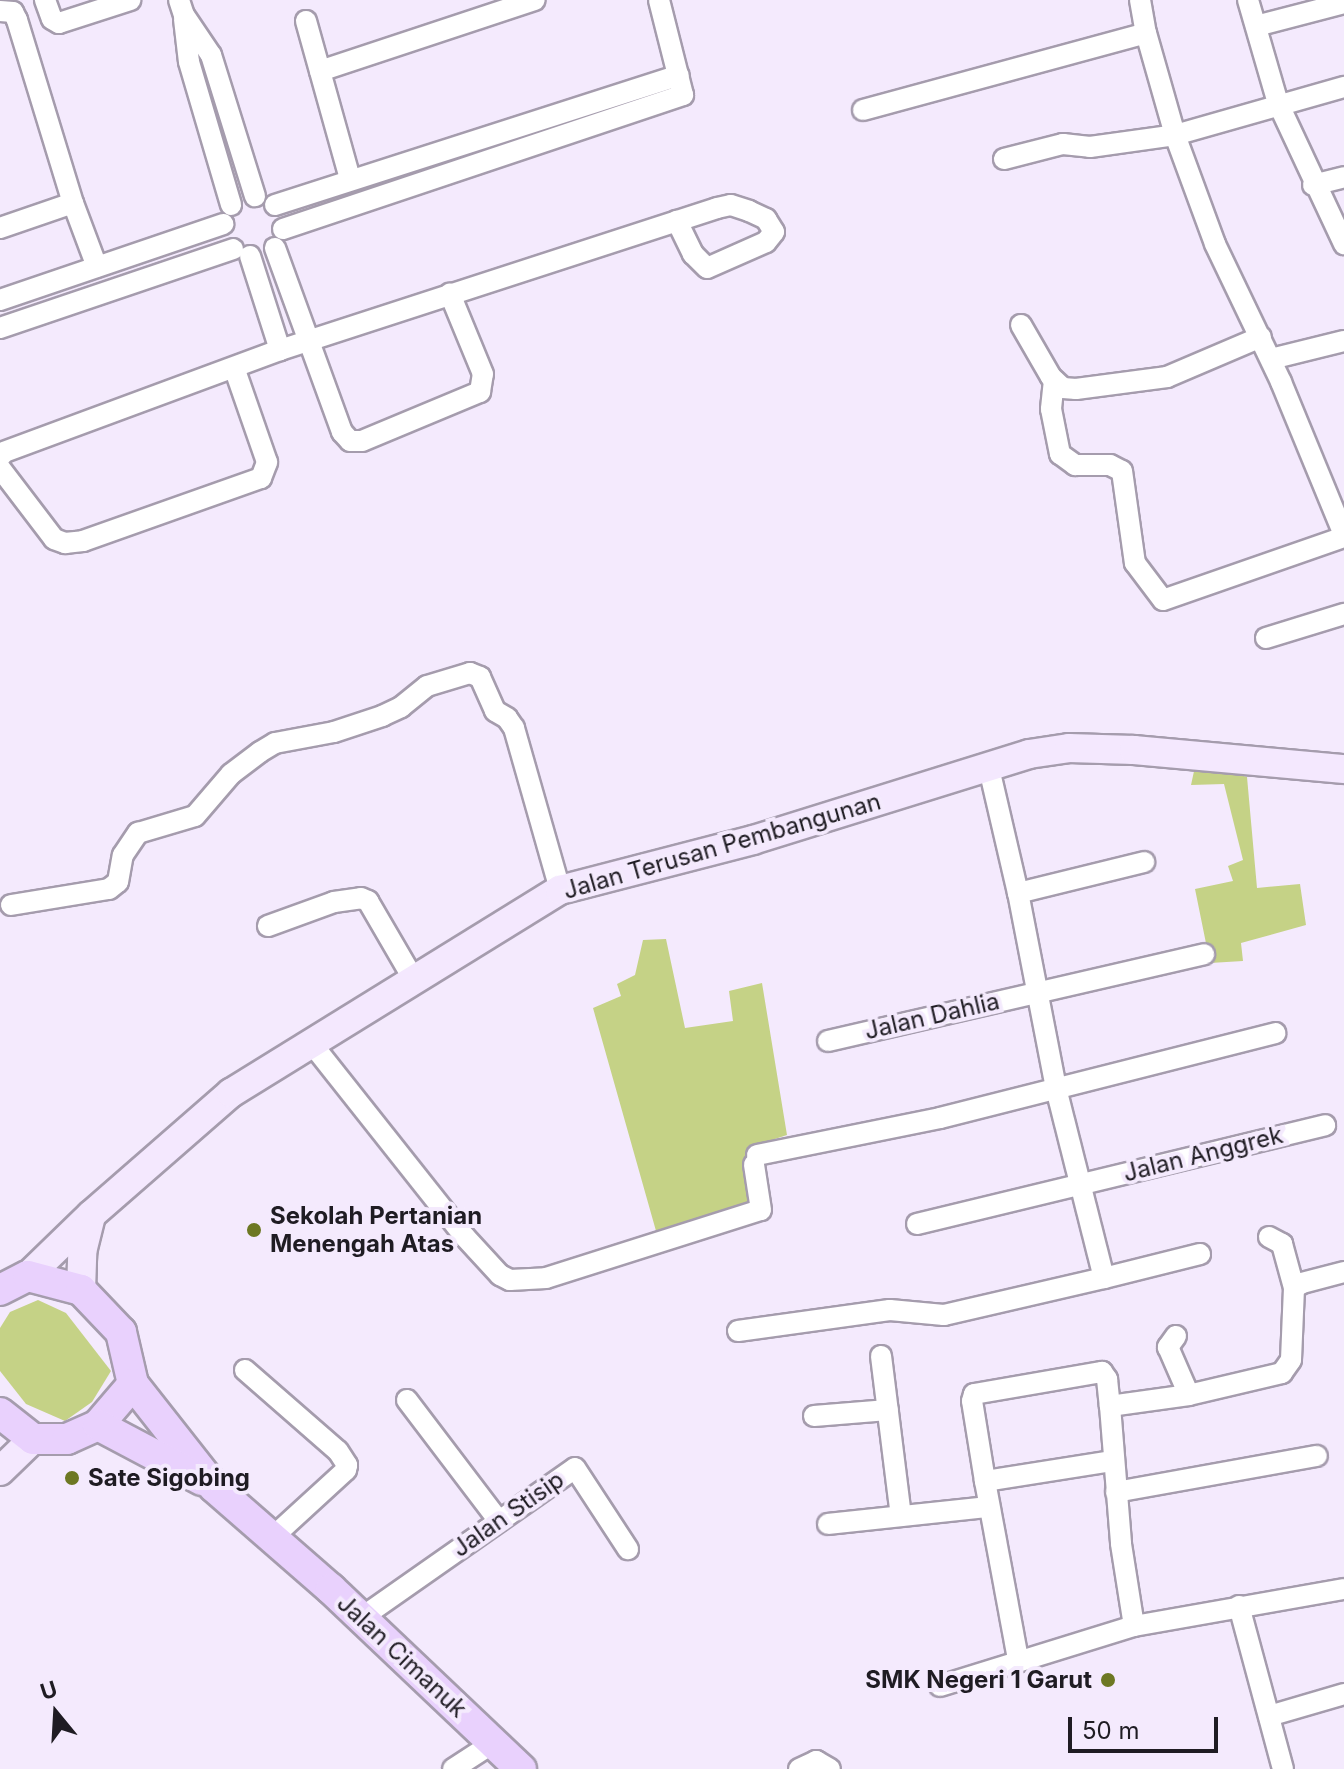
<!DOCTYPE html>
<html>
<head>
<meta charset="utf-8">
<style>
  body { margin:0 }
  #map { position:relative; width:1344px; height:1769px; overflow:hidden; background:#f4eafd; font-family:Inter,sans-serif }
  div>[style] { position:absolute }
  .green>* { inset:0; background:#c5d286 }
  .roads { filter:drop-shadow(2px 0 #a59cad) drop-shadow(-2px 0 #a59cad) drop-shadow(0 2px #a59cad) drop-shadow(0 -2px #a59cad) }
  .street>* { height:20px; margin:-10px; padding:0 10px; transform-origin:10px; border-radius:10px; background:#fff }
  .secondary>* { height:28px; margin:-14px; padding:0 14px; transform-origin:14px; border-radius:14px; background:#f4e8fe }
  .primary>* { height:30px; margin:-15px; padding:0 15px; transform-origin:15px; border-radius:15px; background:#e9d1fd }
  .dots>* { width:22px; height:22px; translate:-50% -50%; box-sizing:border-box; border:4px solid #f4eafd; border-radius:50% }
  span { translate:-50% -50%; white-space:nowrap; text-align:center; line-height:1.15; -webkit-text-stroke:8px #f4eafd; paint-order:stroke }
  .street-label { font-size:24px; color:#1f1c23 }
  .poi-label { font-size:24px; color:#1f1c23; font-weight:700 }
  .left { translate:0 -50%; text-align:left }
  .right { translate:-100% -50%; text-align:right }
  .north { position:absolute; left:16px; top:1673px; width:80px; height:80px; -webkit-text-stroke:6px #f4eafd; paint-order:stroke; rotate:342deg; font-size:22px; font-weight:700; line-height:32px; text-align:center; color:#1f1c23 }
  .north::after { content:''; display:block; margin:auto; width:28px; height:36px; background:#1f1c23; clip-path:polygon(50% 0,100% 100%,50% 72%,0 100%) }
  .scale { position:absolute; left:1068px; top:1717px; width:150px; height:36px; box-sizing:border-box; border:4px solid #1f1c23; border-top:0; padding-left:10px; font-size:24px; line-height:28px; white-space:nowrap; color:#1f1c23; -webkit-text-stroke:6px #f4eafd; paint-order:stroke }
</style>
</head>
<body>
<div id="map">
  <div class="green">
    <div style="clip-path:polygon(1196px 762px,1247px 777px,1257px 888px,1300px 884px,1306px 925px,1241px 943px,1243px 961px,1210px 963px,1195px 889px,1233px 881px,1228px 866px,1243px 860px,1224px 784px,1191px 785px)"></div>
    <div style="clip-path:polygon(666px 939px,685px 1028px,733px 1021px,729px 991px,762px 983px,787px 1135px,751px 1147px,755px 1206px,658px 1238px,593px 1008px,621px 996px,617px 984px,635px 975px,643px 940px)"></div>
    <div style="clip-path:polygon(38px 1300px,66px 1313px,111px 1371px,92px 1402px,65px 1421px,26px 1404px,0 1371px,0 1328px,10px 1312px)"></div>
  </div>
  <div class="roads">
    <div class="street">
      <div style="left:45px;top:0;width:20px;rotate:70deg"></div>
      <div style="left:52px;top:19px;width:8px;rotate:30deg"></div>
      <div style="left:59px;top:23px;width:75px;rotate:-17.9deg"></div>
      <div style="left:179px;top:0;width:16px;rotate:72deg"></div>
      <div style="left:184px;top:15px;width:48px;rotate:56deg"></div>
      <div style="left:211px;top:55px;width:148px;rotate:72.7deg"></div>
      <div style="left:1140px;top:0;width:34px;rotate:80deg"></div>
      <div style="left:1146px;top:33px;width:106px;rotate:74.1deg"></div>
      <div style="left:1175px;top:135px;width:116px;rotate:69.8deg"></div>
      <div style="left:1215px;top:244px;width:153px;rotate:64.4deg"></div>
      <div style="left:1281px;top:382px;width:165px;rotate:67.6deg"></div>
      <div style="left:1248px;top:0;width:107px;rotate:73.8deg"></div>
      <div style="left:1278px;top:103px;width:156px;rotate:64.9deg"></div>
      <div style="left:0;top:11px;width:13px;rotate:4deg"></div>
      <div style="left:13px;top:12px;width:9px;rotate:63deg"></div>
      <div style="left:17px;top:20px;width:191px;rotate:73deg"></div>
      <div style="left:73px;top:203px;width:68px;rotate:69.4deg"></div>
      <div style="left:184px;top:19px;width:43px;rotate:83.4deg"></div>
      <div style="left:189px;top:62px;width:149px;rotate:73.6deg"></div>
      <div style="left:306px;top:21px;width:164px;rotate:74.4deg"></div>
      <div style="left:1256px;top:26px;width:91px;rotate:-14.6deg"></div>
      <div style="left:320px;top:71px;width:226px;rotate:-18.3deg"></div>
      <div style="left:863px;top:110px;width:293px;rotate:-15.2deg"></div>
      <div style="left:1004px;top:159px;width:61px;rotate:-14.3deg"></div>
      <div style="left:1063px;top:144px;width:27px;rotate:6deg"></div>
      <div style="left:1090px;top:147px;width:86px;rotate:-8deg"></div>
      <div style="left:1175px;top:135px;width:176px;rotate:-15.9deg"></div>
      <div style="left:1313px;top:185px;width:32px;rotate:-14deg"></div>
      <div style="left:275px;top:205px;width:424px;rotate:-17.8deg"></div>
      <div style="left:0;top:228px;width:77px;rotate:-18.9deg"></div>
      <div style="left:283px;top:229px;width:422px;rotate:-18.5deg"></div>
      <div style="left:683px;top:95px;width:98px;rotate:-104.2deg"></div>
      <div style="left:275px;top:248px;width:196px;rotate:70deg"></div>
      <div style="left:342px;top:432px;width:12px;rotate:48deg"></div>
      <div style="left:350px;top:441px;width:12px"></div>
      <div style="left:362px;top:441px;width:128px;rotate:-22.6deg"></div>
      <div style="left:480px;top:392px;width:18px;rotate:-81deg"></div>
      <div style="left:483px;top:374px;width:87px;rotate:-112.4deg"></div>
      <div style="left:250px;top:256px;width:99px;rotate:72.3deg"></div>
      <div style="left:0;top:300px;width:236px;rotate:-18.8deg"></div>
      <div style="left:1021px;top:325px;width:60px;rotate:60deg"></div>
      <div style="left:1051px;top:377px;width:16px;rotate:43deg"></div>
      <div style="left:1063px;top:388px;width:13px;rotate:4deg"></div>
      <div style="left:1076px;top:389px;width:92px;rotate:-7.5deg"></div>
      <div style="left:1167px;top:377px;width:102px;rotate:-23.1deg"></div>
      <div style="left:0;top:328px;width:246px;rotate:-18.7deg"></div>
      <div style="left:1271px;top:359px;width:75px;rotate:-13.9deg"></div>
      <div style="left:1054px;top:380px;width:29px;rotate:96deg"></div>
      <div style="left:1051px;top:409px;width:46px;rotate:78.7deg"></div>
      <div style="left:1060px;top:454px;width:19px;rotate:36deg"></div>
      <div style="left:1075px;top:465px;width:35px"></div>
      <div style="left:1110px;top:465px;width:13px;rotate:27deg"></div>
      <div style="left:1122px;top:471px;width:93px;rotate:82deg"></div>
      <div style="left:1135px;top:563px;width:46px;rotate:52.9deg"></div>
      <div style="left:1163px;top:600px;width:192px;rotate:-19.2deg"></div>
      <div style="left:0;top:457px;width:6px;rotate:-51deg"></div>
      <div style="left:4px;top:452px;width:294px;rotate:-20.3deg"></div>
      <div style="left:280px;top:350px;width:459px;rotate:-18deg"></div>
      <div style="left:717px;top:208px;width:14px;rotate:-12deg"></div>
      <div style="left:731px;top:205px;width:19px;rotate:18deg"></div>
      <div style="left:749px;top:211px;width:19px;rotate:25deg"></div>
      <div style="left:766px;top:219px;width:15px;rotate:58deg"></div>
      <div style="left:774px;top:232px;width:13px;rotate:129deg"></div>
      <div style="left:766px;top:242px;width:64px;rotate:156.2deg"></div>
      <div style="left:707px;top:268px;width:20px;rotate:-135deg"></div>
      <div style="left:693px;top:254px;width:37px;rotate:-116deg"></div>
      <div style="left:0;top:468px;width:89px;rotate:52.7deg"></div>
      <div style="left:54px;top:539px;width:12px;rotate:20deg"></div>
      <div style="left:65px;top:543px;width:18px;rotate:-6deg"></div>
      <div style="left:83px;top:541px;width:189px;rotate:-19.5deg"></div>
      <div style="left:261px;top:478px;width:17px;rotate:-69deg"></div>
      <div style="left:267px;top:462px;width:97px;rotate:-109.2deg"></div>
      <div style="left:1266px;top:638px;width:82px;rotate:-17.1deg"></div>
      <div style="left:1018px;top:893px;width:130px;rotate:-13.8deg"></div>
      <div style="left:11px;top:905px;width:99px;rotate:-9.3deg"></div>
      <div style="left:109px;top:889px;width:11px;rotate:-38deg"></div>
      <div style="left:118px;top:882px;width:27px;rotate:-80deg"></div>
      <div style="left:123px;top:855px;width:27px;rotate:-56deg"></div>
      <div style="left:138px;top:833px;width:59px;rotate:-16.6deg"></div>
      <div style="left:195px;top:816px;width:55px;rotate:-49.4deg"></div>
      <div style="left:231px;top:774px;width:36px;rotate:-37deg"></div>
      <div style="left:260px;top:752px;width:17px;rotate:-31deg"></div>
      <div style="left:275px;top:743px;width:60px;rotate:-10.6deg"></div>
      <div style="left:334px;top:732px;width:51px;rotate:-18.4deg"></div>
      <div style="left:382px;top:716px;width:21px;rotate:-25deg"></div>
      <div style="left:401px;top:707px;width:33px;rotate:-39deg"></div>
      <div style="left:427px;top:686px;width:45px;rotate:-16.8deg"></div>
      <div style="left:470px;top:673px;width:11px;rotate:22deg"></div>
      <div style="left:480px;top:677px;width:37px;rotate:66deg"></div>
      <div style="left:495px;top:711px;width:14px;rotate:30deg"></div>
      <div style="left:507px;top:718px;width:12px;rotate:55deg"></div>
      <div style="left:514px;top:728px;width:168px;rotate:74.1deg"></div>
      <div style="left:268px;top:926px;width:70px;rotate:-20deg"></div>
      <div style="left:334px;top:902px;width:27px;rotate:-8deg"></div>
      <div style="left:361px;top:898px;width:8px;rotate:23deg"></div>
      <div style="left:368px;top:901px;width:91px;rotate:59.8deg"></div>
      <div style="left:828px;top:1041px;width:386px;rotate:-13deg"></div>
      <div style="left:312px;top:1044px;width:246px;rotate:51.6deg"></div>
      <div style="left:465px;top:1237px;width:52px;rotate:47.4deg"></div>
      <div style="left:500px;top:1275px;width:11px;rotate:27deg"></div>
      <div style="left:510px;top:1280px;width:36px;rotate:-3deg"></div>
      <div style="left:546px;top:1278px;width:225px;rotate:-17.6deg"></div>
      <div style="left:761px;top:1210px;width:46px;rotate:-98.8deg"></div>
      <div style="left:757px;top:1155px;width:187px;rotate:-11.4deg"></div>
      <div style="left:940px;top:1118px;width:346px;rotate:-14.2deg"></div>
      <div style="left:917px;top:1224px;width:420px;rotate:-13.6deg"></div>
      <div style="left:1269px;top:1237px;width:15px;rotate:28deg"></div>
      <div style="left:1282px;top:1244px;width:46px;rotate:74.7deg"></div>
      <div style="left:1294px;top:1288px;width:72px;rotate:92.4deg"></div>
      <div style="left:1291px;top:1360px;width:16px;rotate:125deg"></div>
      <div style="left:1282px;top:1373px;width:96px;rotate:166.7deg"></div>
      <div style="left:1189px;top:1395px;width:80px;rotate:172.1deg"></div>
      <div style="left:1110px;top:1406px;width:138px;rotate:85.4deg"></div>
      <div style="left:1121px;top:1544px;width:83px;rotate:81deg"></div>
      <div style="left:1134px;top:1626px;width:213px;rotate:-10deg"></div>
      <div style="left:1104px;top:1278px;width:99px;rotate:-14deg"></div>
      <div style="left:1294px;top:1288px;width:9px;rotate:-32deg"></div>
      <div style="left:1302px;top:1283px;width:43px;rotate:-14.7deg"></div>
      <div style="left:738px;top:1331px;width:153px;rotate:-7.9deg"></div>
      <div style="left:890px;top:1310px;width:54px;rotate:5.3deg"></div>
      <div style="left:944px;top:1315px;width:164px;rotate:-13deg"></div>
      <div style="left:1104px;top:1278px;width:196px;rotate:-104.2deg"></div>
      <div style="left:1056px;top:1088px;width:199px;rotate:-101deg"></div>
      <div style="left:1018px;top:893px;width:128px;rotate:-103.1deg"></div>
      <div style="left:1176px;top:1336px;width:14px;rotate:126deg"></div>
      <div style="left:1168px;top:1347px;width:52px;rotate:66.4deg"></div>
      <div style="left:881px;top:1356px;width:161px;rotate:82.9deg"></div>
      <div style="left:245px;top:1370px;width:123px;rotate:41.1deg"></div>
      <div style="left:338px;top:1451px;width:17px;rotate:57deg"></div>
      <div style="left:347px;top:1465px;width:5px;rotate:101deg"></div>
      <div style="left:346px;top:1470px;width:99px;rotate:137.5deg"></div>
      <div style="left:407px;top:1400px;width:152px;rotate:52.8deg"></div>
      <div style="left:814px;top:1416px;width:74px;rotate:-4.6deg"></div>
      <div style="left:985px;top:1481px;width:81px;rotate:-99.2deg"></div>
      <div style="left:972px;top:1401px;width:7px;rotate:-74deg"></div>
      <div style="left:974px;top:1394px;width:130px;rotate:-9.8deg"></div>
      <div style="left:1102px;top:1372px;width:9px;rotate:54deg"></div>
      <div style="left:1107px;top:1379px;width:27px;rotate:84deg"></div>
      <div style="left:1116px;top:1492px;width:204px;rotate:-10.2deg"></div>
      <div style="left:828px;top:1524px;width:161px;rotate:-6.1deg"></div>
      <div style="left:1239px;top:1606px;width:169px;rotate:74.9deg"></div>
      <div style="left:361px;top:1618px;width:261px;rotate:-35deg"></div>
      <div style="left:575px;top:1468px;width:97px;rotate:56.8deg"></div>
      <div style="left:1018px;top:1659px;width:181px;rotate:-100.5deg"></div>
      <div style="left:985px;top:1481px;width:129px;rotate:-8.9deg"></div>
      <div style="left:940px;top:1686px;width:203px;rotate:-17.2deg"></div>
      <div style="left:1269px;top:1716px;width:78px;rotate:-16.3deg"></div>
      <div style="left:453px;top:1769px;width:48px;rotate:-33deg"></div>
      <div style="left:799px;top:1769px;width:19px;rotate:-25deg"></div>
      <div style="left:816px;top:1761px;width:16px;rotate:30deg"></div>
    </div>
    <div class="secondary">
      <div style="left:28px;top:1276px;width:88px;rotate:-44.1deg"></div>
      <div style="left:91px;top:1215px;width:186px;rotate:-41.1deg"></div>
      <div style="left:231px;top:1093px;width:387px;rotate:-31.7deg"></div>
      <div style="left:560px;top:890px;width:199px;rotate:-14.5deg"></div>
      <div style="left:753px;top:840px;width:289px;rotate:-17.3deg"></div>
      <div style="left:1029px;top:754px;width:40px;rotate:-8.5deg"></div>
      <div style="left:1069px;top:748px;width:65px;rotate:1.8deg"></div>
      <div style="left:1134px;top:750px;width:211px;rotate:5.2deg"></div>
      <div style="left:81px;top:1290px;width:38px;rotate:-88deg"></div>
      <div style="left:82px;top:1252px;width:38px;rotate:-76deg"></div>
      <div style="left:0;top:1471px;width:46px;rotate:-44.1deg"></div>
    </div>
    <div class="primary">
      <div style="left:0;top:1290px;width:31px;rotate:-27deg"></div>
      <div style="left:28px;top:1276px;width:55px;rotate:14.8deg"></div>
      <div style="left:81px;top:1290px;width:58px;rotate:46.4deg"></div>
      <div style="left:121px;top:1332px;width:53px;rotate:77deg"></div>
      <div style="left:133px;top:1384px;width:131px;rotate:51.8deg"></div>
      <div style="left:214px;top:1487px;width:155px;rotate:41.1deg"></div>
      <div style="left:331px;top:1589px;width:262px;rotate:43.5deg"></div>
      <div style="left:0;top:1413px;width:42px;rotate:38.2deg"></div>
      <div style="left:33px;top:1439px;width:34px"></div>
      <div style="left:67px;top:1439px;width:34px;rotate:-24deg"></div>
      <div style="left:98px;top:1425px;width:54px;rotate:-49.5deg"></div>
      <div style="left:98px;top:1425px;width:118px;rotate:27.9deg"></div>
    </div>
  </div>
  <div class="dots">
    <div style="left:254px;top:1230px;background:#6d7823"></div>
    <div style="left:72px;top:1478px;background:#6d7823"></div>
    <div style="left:1108px;top:1680px;background:#6d7823"></div>
  </div>
  <div class="street-label">
    <span style="left:722px;top:846px;rotate:-16deg">Jalan Terusan Pembangunan</span>
    <span style="left:932px;top:1016px;rotate:-13deg">Jalan Dahlia</span>
    <span style="left:1203px;top:1154px;rotate:-14deg">Jalan Anggrek</span>
    <span style="left:508px;top:1514px;rotate:-35deg">Jalan Stisip</span>
    <span style="left:402px;top:1656px;rotate:43deg">Jalan Cimanuk</span>
  </div>
  <div class="poi-label">
    <span class="left" style="left:270px;top:1230px">Sekolah Pertanian<br>Menengah Atas</span>
    <span class="left" style="left:88px;top:1478px">Sate Sigobing</span>
    <span class="right" style="left:1092px;top:1680px">SMK Negeri 1 Garut</span>
  </div>
  <div class="north">U</div>
  <div class="scale">50 m</div>
</div>
</body>
</html>
